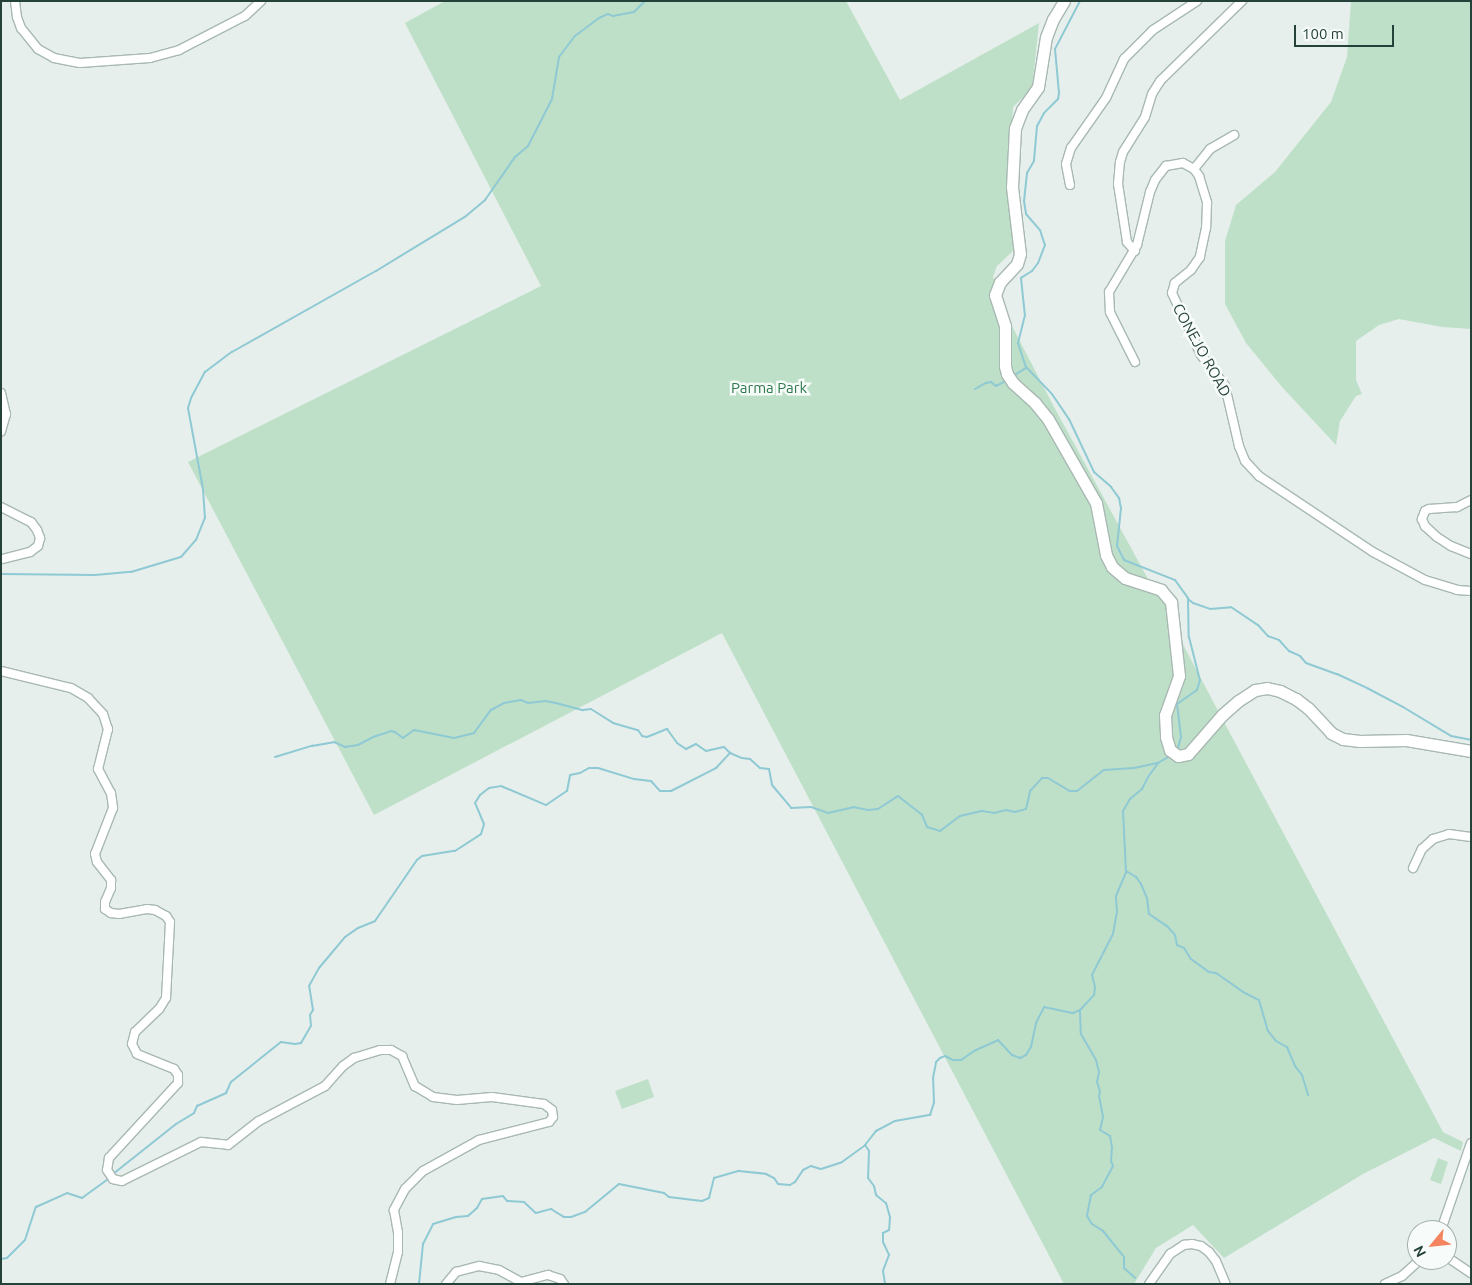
<!DOCTYPE html>
<html>
<head>
<meta charset="utf-8">
<style>
  body { margin:0 }
  #map { position:relative; width:1472px; height:1285px; overflow:hidden; background:#e6efeb; font-family:Ubuntu,sans-serif }
  div>[style] { position:absolute }
  .green>* { inset:0; background:#bfe0c8 }
  .stream>* { height:2px; margin:-1px; padding:0 1px; transform-origin:1px; border-radius:1px; background:#8ec9d4 }
  .roads { filter:drop-shadow(1px 0 #a8b8b2) drop-shadow(-1px 0 #a8b8b2) drop-shadow(0 1px #a8b8b2) drop-shadow(0 -1px #a8b8b2) }
  .minor>* { height:8px; margin:-4px; padding:0 4px; transform-origin:4px; border-radius:4px; background:#fff }
  .secondary>* { height:11px; margin:-5.5px; padding:0 5.5px; transform-origin:5.5px; border-radius:5.5px; background:#fff }
  span { translate:-50% -50%; white-space:nowrap; text-align:center; line-height:1.15; -webkit-text-stroke:5px #f7fbf9; paint-order:stroke }
  .street-label { font-size:15px; color:#24423a }
  .park-label { font-size:15px; color:#2d7a4b }
  .frame { position:absolute; inset:0; border:2px solid #24423a; pointer-events:none }
  .north { position:absolute; left:1407px; top:1220px; width:50px; height:50px; box-sizing:border-box; background:#f7fbf9; border:1px solid #a3b1ad; border-radius:50%; rotate:242deg; font-size:14px; font-weight:700; line-height:20px; text-align:center; color:#24423a }
  .north::after { content:''; display:block; margin:auto; width:18px; height:22px; background:#f4845f; clip-path:polygon(50% 0,100% 100%,50% 72%,0 100%) }
  .scale { position:absolute; left:1294px; top:25px; width:100px; height:22px; box-sizing:border-box; border:2px solid #24423a; border-top:0; padding-left:6px; font-size:15px; line-height:18px; white-space:nowrap; color:#24423a; -webkit-text-stroke:4px #f7fbf9; paint-order:stroke }
</style>
</head>
<body>
<div id="map">
  <div class="green">
    <div style="clip-path:polygon(445px 1px,846px 1px,900px 100px,1039px 23px,1032px 89px,1013px 107px,1010px 166px,1017px 240px,1012px 252px,997px 266px,993px 277px,1011px 324px,1053px 405px,1154px 590px,1165px 594px,1169px 618px,1216px 707px,1443px 1132px,1463px 1142px,1461px 1151px,1434px 1138px,1363px 1174px,1224px 1258px,1193px 1225px,1156px 1248px,1134px 1284px,1064px 1284px,722px 633px,374px 815px,188px 462px,541px 286px,405px 23px)"></div>
    <div style="clip-path:polygon(1351px 1px,1471px 1px,1471px 329px,1442px 327px,1399px 319px,1379px 325px,1356px 341px,1356px 380px,1362px 394px,1356px 396px,1340px 421px,1336px 445px,1282px 387px,1246px 343px,1225px 304px,1225px 241px,1236px 205px,1275px 172px,1331px 102px,1347px 57px)"></div>
    <div style="clip-path:polygon(648px 1079px,654px 1097px,622px 1109px,615px 1091px)"></div>
    <div style="clip-path:polygon(1438px 1158px,1448px 1162px,1441px 1184px,1430px 1180px)"></div>
  </div>
  <div class="stream">
    <div style="left:1080px;top:1px;width:54px;rotate:117.5deg"></div>
    <div style="left:1055px;top:49px;width:44px;rotate:84.8deg"></div>
    <div style="left:1059px;top:93px;width:6px;rotate:99deg"></div>
    <div style="left:1058px;top:99px;width:20px;rotate:135deg"></div>
    <div style="left:1044px;top:113px;width:15px;rotate:118deg"></div>
    <div style="left:1037px;top:126px;width:35px;rotate:95deg"></div>
    <div style="left:1034px;top:161px;width:14px;rotate:120deg"></div>
    <div style="left:1027px;top:173px;width:28px;rotate:96deg"></div>
    <div style="left:1024px;top:201px;width:13px;rotate:81deg"></div>
    <div style="left:1026px;top:214px;width:21px;rotate:49deg"></div>
    <div style="left:1040px;top:230px;width:16px;rotate:72deg"></div>
    <div style="left:1045px;top:245px;width:19px;rotate:111deg"></div>
    <div style="left:1038px;top:263px;width:10px;rotate:127deg"></div>
    <div style="left:1032px;top:271px;width:13px;rotate:148deg"></div>
    <div style="left:1021px;top:278px;width:37px;rotate:84deg"></div>
    <div style="left:1025px;top:315px;width:29px;rotate:104deg"></div>
    <div style="left:1018px;top:343px;width:25px;rotate:72deg"></div>
    <div style="left:1026px;top:367px;width:37px;rotate:46deg"></div>
    <div style="left:1052px;top:394px;width:30px;rotate:56deg"></div>
    <div style="left:1069px;top:419px;width:59px;rotate:64.7deg"></div>
    <div style="left:1094px;top:472px;width:23px;rotate:41deg"></div>
    <div style="left:1111px;top:487px;width:14px;rotate:54deg"></div>
    <div style="left:1119px;top:498px;width:10px;rotate:79deg"></div>
    <div style="left:1121px;top:508px;width:38px;rotate:96deg"></div>
    <div style="left:1117px;top:546px;width:16px;rotate:63deg"></div>
    <div style="left:1124px;top:560px;width:55px;rotate:21.4deg"></div>
    <div style="left:1175px;top:580px;width:22px;rotate:54deg"></div>
    <div style="left:1188px;top:598px;width:39px;rotate:89deg"></div>
    <div style="left:1189px;top:637px;width:44px;rotate:75.7deg"></div>
    <div style="left:1200px;top:680px;width:10px;rotate:107deg"></div>
    <div style="left:1197px;top:690px;width:24px;rotate:145deg"></div>
    <div style="left:1177px;top:704px;width:33px;rotate:83deg"></div>
    <div style="left:1181px;top:737px;width:11px;rotate:105deg"></div>
    <div style="left:1013px;top:376px;width:15px;rotate:-32deg"></div>
    <div style="left:975px;top:389px;width:13px;rotate:-29deg"></div>
    <div style="left:986px;top:383px;width:5px;rotate:-11deg"></div>
    <div style="left:991px;top:382px;width:6px;rotate:39deg"></div>
    <div style="left:996px;top:386px;width:9px;rotate:-27deg"></div>
    <div style="left:1px;top:574px;width:94px;rotate:0.6deg"></div>
    <div style="left:95px;top:575px;width:36px;rotate:-5deg"></div>
    <div style="left:131px;top:572px;width:52px;rotate:-16.7deg"></div>
    <div style="left:181px;top:557px;width:23px;rotate:-49deg"></div>
    <div style="left:196px;top:540px;width:24px;rotate:-68deg"></div>
    <div style="left:205px;top:518px;width:29px;rotate:-94deg"></div>
    <div style="left:203px;top:489px;width:82px;rotate:-100.5deg"></div>
    <div style="left:188px;top:408px;width:10px;rotate:-73deg"></div>
    <div style="left:191px;top:398px;width:30px;rotate:-62deg"></div>
    <div style="left:205px;top:372px;width:34px;rotate:-37deg"></div>
    <div style="left:232px;top:352px;width:165px;rotate:-29.4deg"></div>
    <div style="left:376px;top:271px;width:105px;rotate:-31.4deg"></div>
    <div style="left:466px;top:216px;width:25px;rotate:-40deg"></div>
    <div style="left:485px;top:200px;width:52px;rotate:-55.1deg"></div>
    <div style="left:515px;top:157px;width:17px;rotate:-40deg"></div>
    <div style="left:528px;top:146px;width:53px;rotate:-62.9deg"></div>
    <div style="left:552px;top:99px;width:43px;rotate:-80.5deg"></div>
    <div style="left:559px;top:57px;width:26px;rotate:-53deg"></div>
    <div style="left:575px;top:36px;width:30px;rotate:-37deg"></div>
    <div style="left:599px;top:18px;width:10px;rotate:-24deg"></div>
    <div style="left:608px;top:14px;width:5px;rotate:22deg"></div>
    <div style="left:613px;top:16px;width:21px;rotate:-11deg"></div>
    <div style="left:634px;top:12px;width:16px;rotate:-45deg"></div>
    <div style="left:1188px;top:599px;width:6px;rotate:39deg"></div>
    <div style="left:1193px;top:603px;width:18px;rotate:19deg"></div>
    <div style="left:1210px;top:609px;width:21px;rotate:-5deg"></div>
    <div style="left:1231px;top:607px;width:32px;rotate:34deg"></div>
    <div style="left:1258px;top:625px;width:15px;rotate:48deg"></div>
    <div style="left:1268px;top:636px;width:12px;rotate:20deg"></div>
    <div style="left:1279px;top:640px;width:15px;rotate:48deg"></div>
    <div style="left:1289px;top:651px;width:12px;rotate:24deg"></div>
    <div style="left:1300px;top:656px;width:9px;rotate:49deg"></div>
    <div style="left:1306px;top:663px;width:33px;rotate:20deg"></div>
    <div style="left:1337px;top:674px;width:33px;rotate:25deg"></div>
    <div style="left:1367px;top:688px;width:41px;rotate:27.8deg"></div>
    <div style="left:1403px;top:707px;width:56px;rotate:31.1deg"></div>
    <div style="left:1451px;top:736px;width:20px;rotate:11deg"></div>
    <div style="left:275px;top:757px;width:39px;rotate:-17deg"></div>
    <div style="left:312px;top:746px;width:22px;rotate:-10deg"></div>
    <div style="left:334px;top:742px;width:12px;rotate:24deg"></div>
    <div style="left:345px;top:747px;width:13px;rotate:-9deg"></div>
    <div style="left:358px;top:745px;width:17px;rotate:-28deg"></div>
    <div style="left:373px;top:737px;width:19px;rotate:-18deg"></div>
    <div style="left:391px;top:731px;width:4px;rotate:14deg"></div>
    <div style="left:395px;top:732px;width:10px;rotate:37deg"></div>
    <div style="left:403px;top:738px;width:14px;rotate:-36deg"></div>
    <div style="left:414px;top:730px;width:41px;rotate:11.3deg"></div>
    <div style="left:454px;top:738px;width:21px;rotate:-14deg"></div>
    <div style="left:474px;top:733px;width:29px;rotate:-54deg"></div>
    <div style="left:491px;top:710px;width:15px;rotate:-28deg"></div>
    <div style="left:504px;top:703px;width:17px;rotate:-10deg"></div>
    <div style="left:521px;top:700px;width:8px;rotate:23deg"></div>
    <div style="left:528px;top:703px;width:17px;rotate:-7deg"></div>
    <div style="left:545px;top:701px;width:11px;rotate:10deg"></div>
    <div style="left:556px;top:703px;width:28px;rotate:15deg"></div>
    <div style="left:583px;top:710px;width:8px;rotate:-7deg"></div>
    <div style="left:591px;top:709px;width:26px;rotate:32deg"></div>
    <div style="left:613px;top:723px;width:26px;rotate:16deg"></div>
    <div style="left:638px;top:730px;width:7px;rotate:56deg"></div>
    <div style="left:642px;top:736px;width:5px;rotate:11deg"></div>
    <div style="left:647px;top:737px;width:22px;rotate:-22deg"></div>
    <div style="left:667px;top:729px;width:17px;rotate:54deg"></div>
    <div style="left:677px;top:743px;width:11px;rotate:34deg"></div>
    <div style="left:686px;top:749px;width:11px;rotate:-27deg"></div>
    <div style="left:696px;top:744px;width:12px;rotate:35deg"></div>
    <div style="left:706px;top:751px;width:18px;rotate:-13deg"></div>
    <div style="left:724px;top:747px;width:8px;rotate:45deg"></div>
    <div style="left:1126px;top:871px;width:12px;rotate:31deg"></div>
    <div style="left:1136px;top:877px;width:9px;rotate:54deg"></div>
    <div style="left:1141px;top:884px;width:15px;rotate:67deg"></div>
    <div style="left:1147px;top:898px;width:16px;rotate:83deg"></div>
    <div style="left:1149px;top:914px;width:22px;rotate:34deg"></div>
    <div style="left:1167px;top:926px;width:12px;rotate:48deg"></div>
    <div style="left:1175px;top:935px;width:10px;rotate:79deg"></div>
    <div style="left:1177px;top:945px;width:8px;rotate:23deg"></div>
    <div style="left:1184px;top:948px;width:13px;rotate:58deg"></div>
    <div style="left:1191px;top:959px;width:22px;rotate:36deg"></div>
    <div style="left:1209px;top:972px;width:7px;rotate:8deg"></div>
    <div style="left:1216px;top:973px;width:33px;rotate:35deg"></div>
    <div style="left:1243px;top:992px;width:18px;rotate:27deg"></div>
    <div style="left:1259px;top:1000px;width:32px;rotate:74deg"></div>
    <div style="left:1268px;top:1031px;width:13px;rotate:51deg"></div>
    <div style="left:1276px;top:1041px;width:13px;rotate:29deg"></div>
    <div style="left:1287px;top:1047px;width:21px;rotate:67deg"></div>
    <div style="left:1295px;top:1066px;width:11px;rotate:52deg"></div>
    <div style="left:1302px;top:1075px;width:21px;rotate:73deg"></div>
    <div style="left:1080px;top:1011px;width:23px;rotate:88deg"></div>
    <div style="left:1081px;top:1034px;width:30px;rotate:60deg"></div>
    <div style="left:1096px;top:1060px;width:12px;rotate:76deg"></div>
    <div style="left:1099px;top:1072px;width:10px;rotate:101deg"></div>
    <div style="left:1097px;top:1082px;width:9px;rotate:72deg"></div>
    <div style="left:1100px;top:1091px;width:5px;rotate:101deg"></div>
    <div style="left:1099px;top:1096px;width:21px;rotate:79deg"></div>
    <div style="left:1103px;top:1117px;width:13px;rotate:103deg"></div>
    <div style="left:1100px;top:1130px;width:12px;rotate:31deg"></div>
    <div style="left:1110px;top:1136px;width:11px;rotate:80deg"></div>
    <div style="left:1112px;top:1147px;width:14px;rotate:94deg"></div>
    <div style="left:1111px;top:1161px;width:5px;rotate:68deg"></div>
    <div style="left:1113px;top:1166px;width:24px;rotate:118deg"></div>
    <div style="left:1102px;top:1187px;width:14px;rotate:144deg"></div>
    <div style="left:1091px;top:1195px;width:21px;rotate:101deg"></div>
    <div style="left:1087px;top:1216px;width:9px;rotate:58deg"></div>
    <div style="left:1092px;top:1224px;width:13px;rotate:32deg"></div>
    <div style="left:1103px;top:1231px;width:33px;rotate:51deg"></div>
    <div style="left:1124px;top:1257px;width:11px;rotate:90deg"></div>
    <div style="left:1124px;top:1268px;width:15px;rotate:42deg"></div>
    <div style="left:865px;top:1145px;width:7px;rotate:56deg"></div>
    <div style="left:869px;top:1151px;width:27px;rotate:92deg"></div>
    <div style="left:868px;top:1178px;width:10px;rotate:53deg"></div>
    <div style="left:874px;top:1186px;width:9px;rotate:77deg"></div>
    <div style="left:876px;top:1195px;width:13px;rotate:39deg"></div>
    <div style="left:886px;top:1203px;width:15px;rotate:74deg"></div>
    <div style="left:890px;top:1217px;width:13px;rotate:94deg"></div>
    <div style="left:889px;top:1230px;width:7px;rotate:153deg"></div>
    <div style="left:883px;top:1233px;width:9px;rotate:90deg"></div>
    <div style="left:883px;top:1242px;width:14px;rotate:65deg"></div>
    <div style="left:889px;top:1255px;width:17px;rotate:111deg"></div>
    <div style="left:883px;top:1271px;width:13px;rotate:81deg"></div>
    <div style="left:113px;top:1174px;width:80px;rotate:-38.4deg"></div>
    <div style="left:176px;top:1124px;width:21px;rotate:-31deg"></div>
    <div style="left:194px;top:1113px;width:8px;rotate:-67deg"></div>
    <div style="left:197px;top:1106px;width:32px;rotate:-24deg"></div>
    <div style="left:226px;top:1093px;width:12px;rotate:-66deg"></div>
    <div style="left:231px;top:1082px;width:64px;rotate:-38.7deg"></div>
    <div style="left:281px;top:1042px;width:14px;rotate:8deg"></div>
    <div style="left:295px;top:1044px;width:6px;rotate:-9deg"></div>
    <div style="left:301px;top:1043px;width:20px;rotate:-60deg"></div>
    <div style="left:311px;top:1026px;width:11px;rotate:-95deg"></div>
    <div style="left:310px;top:1015px;width:6px;rotate:-59deg"></div>
    <div style="left:313px;top:1010px;width:24px;rotate:-99deg"></div>
    <div style="left:309px;top:986px;width:21px;rotate:-61deg"></div>
    <div style="left:319px;top:968px;width:40px;rotate:-50deg"></div>
    <div style="left:345px;top:937px;width:16px;rotate:-35deg"></div>
    <div style="left:358px;top:928px;width:18px;rotate:-22deg"></div>
    <div style="left:375px;top:921px;width:74px;rotate:-55.5deg"></div>
    <div style="left:417px;top:860px;width:6px;rotate:-39deg"></div>
    <div style="left:422px;top:856px;width:33px;rotate:-9deg"></div>
    <div style="left:455px;top:851px;width:31px;rotate:-33deg"></div>
    <div style="left:481px;top:834px;width:10px;rotate:-73deg"></div>
    <div style="left:484px;top:824px;width:23px;rotate:-113deg"></div>
    <div style="left:475px;top:803px;width:9px;rotate:-58deg"></div>
    <div style="left:480px;top:795px;width:11px;rotate:-38deg"></div>
    <div style="left:489px;top:788px;width:12px;rotate:-9deg"></div>
    <div style="left:501px;top:786px;width:49px;rotate:22.9deg"></div>
    <div style="left:546px;top:805px;width:25px;rotate:-34deg"></div>
    <div style="left:567px;top:791px;width:16px;rotate:-79deg"></div>
    <div style="left:570px;top:775px;width:10px;rotate:-11deg"></div>
    <div style="left:580px;top:773px;width:10px;rotate:-29deg"></div>
    <div style="left:589px;top:768px;width:9px"></div>
    <div style="left:598px;top:768px;width:38px;rotate:17deg"></div>
    <div style="left:634px;top:779px;width:17px;rotate:7deg"></div>
    <div style="left:651px;top:781px;width:13px;rotate:48deg"></div>
    <div style="left:660px;top:791px;width:11px"></div>
    <div style="left:671px;top:791px;width:51px;rotate:-27.1deg"></div>
    <div style="left:716px;top:768px;width:21px;rotate:-47deg"></div>
    <div style="left:730px;top:753px;width:13px;rotate:23deg"></div>
    <div style="left:742px;top:758px;width:8px;rotate:7deg"></div>
    <div style="left:750px;top:759px;width:13px;rotate:42deg"></div>
    <div style="left:760px;top:768px;width:9px;rotate:6deg"></div>
    <div style="left:769px;top:769px;width:16px;rotate:79deg"></div>
    <div style="left:772px;top:785px;width:30px;rotate:50deg"></div>
    <div style="left:791px;top:808px;width:20px;rotate:-3deg"></div>
    <div style="left:811px;top:807px;width:18px;rotate:19deg"></div>
    <div style="left:828px;top:813px;width:26px;rotate:-13deg"></div>
    <div style="left:853px;top:807px;width:15px;rotate:11deg"></div>
    <div style="left:868px;top:810px;width:10px;rotate:-6deg"></div>
    <div style="left:878px;top:809px;width:24px;rotate:-33deg"></div>
    <div style="left:898px;top:796px;width:31px;rotate:38deg"></div>
    <div style="left:922px;top:815px;width:13px;rotate:67deg"></div>
    <div style="left:927px;top:827px;width:14px;rotate:17deg"></div>
    <div style="left:940px;top:831px;width:25px;rotate:-37deg"></div>
    <div style="left:960px;top:816px;width:23px;rotate:-13deg"></div>
    <div style="left:982px;top:811px;width:12px;rotate:9deg"></div>
    <div style="left:994px;top:813px;width:12px;rotate:-14deg"></div>
    <div style="left:1006px;top:810px;width:9px;rotate:13deg"></div>
    <div style="left:1015px;top:812px;width:11px;rotate:-15deg"></div>
    <div style="left:1026px;top:809px;width:18px;rotate:-77deg"></div>
    <div style="left:1030px;top:791px;width:18px;rotate:-47deg"></div>
    <div style="left:1042px;top:778px;width:6px"></div>
    <div style="left:1048px;top:778px;width:26px;rotate:31deg"></div>
    <div style="left:1070px;top:791px;width:7px"></div>
    <div style="left:1077px;top:791px;width:34px;rotate:-38deg"></div>
    <div style="left:1104px;top:770px;width:30px;rotate:-4deg"></div>
    <div style="left:1134px;top:768px;width:25px;rotate:-12deg"></div>
    <div style="left:1px;top:1259px;width:6px;rotate:-9deg"></div>
    <div style="left:7px;top:1258px;width:25px;rotate:-45deg"></div>
    <div style="left:25px;top:1240px;width:35px;rotate:-72deg"></div>
    <div style="left:36px;top:1207px;width:34px;rotate:-24deg"></div>
    <div style="left:67px;top:1193px;width:16px;rotate:18deg"></div>
    <div style="left:82px;top:1198px;width:34px;rotate:-36deg"></div>
    <div style="left:419px;top:1284px;width:40px;rotate:-84.3deg"></div>
    <div style="left:423px;top:1244px;width:22px;rotate:-63deg"></div>
    <div style="left:433px;top:1224px;width:24px;rotate:-17deg"></div>
    <div style="left:456px;top:1217px;width:12px;rotate:-5deg"></div>
    <div style="left:468px;top:1216px;width:12px;rotate:-42deg"></div>
    <div style="left:477px;top:1208px;width:10px;rotate:-61deg"></div>
    <div style="left:482px;top:1199px;width:21px;rotate:-8deg"></div>
    <div style="left:503px;top:1196px;width:6px;rotate:51deg"></div>
    <div style="left:507px;top:1201px;width:17px;rotate:3deg"></div>
    <div style="left:524px;top:1202px;width:16px;rotate:43deg"></div>
    <div style="left:536px;top:1213px;width:16px;rotate:-15deg"></div>
    <div style="left:551px;top:1209px;width:15px;rotate:32deg"></div>
    <div style="left:564px;top:1217px;width:7px"></div>
    <div style="left:571px;top:1217px;width:15px;rotate:-20deg"></div>
    <div style="left:585px;top:1212px;width:44px;rotate:-39.5deg"></div>
    <div style="left:619px;top:1184px;width:46px;rotate:11.3deg"></div>
    <div style="left:664px;top:1193px;width:6px;rotate:39deg"></div>
    <div style="left:669px;top:1197px;width:33px;rotate:7deg"></div>
    <div style="left:702px;top:1201px;width:8px;rotate:-23deg"></div>
    <div style="left:709px;top:1198px;width:21px;rotate:-76deg"></div>
    <div style="left:714px;top:1178px;width:26px;rotate:-16deg"></div>
    <div style="left:739px;top:1171px;width:27px;rotate:6deg"></div>
    <div style="left:766px;top:1174px;width:9px;rotate:27deg"></div>
    <div style="left:774px;top:1178px;width:7px;rotate:56deg"></div>
    <div style="left:778px;top:1184px;width:12px;rotate:5deg"></div>
    <div style="left:790px;top:1185px;width:6px;rotate:-31deg"></div>
    <div style="left:795px;top:1182px;width:14px;rotate:-56deg"></div>
    <div style="left:803px;top:1170px;width:9px;rotate:-27deg"></div>
    <div style="left:811px;top:1166px;width:10px;rotate:17deg"></div>
    <div style="left:821px;top:1169px;width:22px;rotate:-18deg"></div>
    <div style="left:842px;top:1162px;width:29px;rotate:-36deg"></div>
    <div style="left:865px;top:1145px;width:18px;rotate:-52deg"></div>
    <div style="left:876px;top:1131px;width:21px;rotate:-28deg"></div>
    <div style="left:895px;top:1121px;width:36px;rotate:-10deg"></div>
    <div style="left:930px;top:1115px;width:13px;rotate:-72deg"></div>
    <div style="left:934px;top:1103px;width:25px;rotate:-92deg"></div>
    <div style="left:933px;top:1078px;width:16px;rotate:-79deg"></div>
    <div style="left:936px;top:1062px;width:6px;rotate:-45deg"></div>
    <div style="left:940px;top:1058px;width:5px;rotate:-22deg"></div>
    <div style="left:945px;top:1056px;width:9px;rotate:27deg"></div>
    <div style="left:953px;top:1060px;width:8px"></div>
    <div style="left:961px;top:1060px;width:18px;rotate:-34deg"></div>
    <div style="left:976px;top:1050px;width:24px;rotate:-24deg"></div>
    <div style="left:998px;top:1040px;width:21px;rotate:47deg"></div>
    <div style="left:1012px;top:1055px;width:9px;rotate:21deg"></div>
    <div style="left:1020px;top:1058px;width:7px;rotate:-27deg"></div>
    <div style="left:1026px;top:1055px;width:9px;rotate:-58deg"></div>
    <div style="left:1031px;top:1047px;width:25px;rotate:-78deg"></div>
    <div style="left:1036px;top:1023px;width:18px;rotate:-63deg"></div>
    <div style="left:1044px;top:1007px;width:30px;rotate:12deg"></div>
    <div style="left:1073px;top:1013px;width:8px;rotate:-23deg"></div>
    <div style="left:1080px;top:1010px;width:21px;rotate:-47deg"></div>
    <div style="left:1094px;top:995px;width:8px;rotate:-83deg"></div>
    <div style="left:1095px;top:987px;width:12px;rotate:-104deg"></div>
    <div style="left:1092px;top:975px;width:46px;rotate:-62.9deg"></div>
    <div style="left:1113px;top:934px;width:22px;rotate:-80deg"></div>
    <div style="left:1117px;top:912px;width:16px;rotate:-94deg"></div>
    <div style="left:1116px;top:896px;width:26px;rotate:-67deg"></div>
    <div style="left:1126px;top:872px;width:61px;rotate:-92.8deg"></div>
    <div style="left:1123px;top:811px;width:14px;rotate:-60deg"></div>
    <div style="left:1130px;top:799px;width:16px;rotate:-40deg"></div>
    <div style="left:1142px;top:789px;width:13px;rotate:-63deg"></div>
    <div style="left:1148px;top:777px;width:17px;rotate:-54deg"></div>
    <div style="left:1158px;top:763px;width:12px;rotate:-31deg"></div>
  </div>
  <div class="roads">
    <div class="minor">
      <div style="left:15px;top:1px;width:16px;rotate:83deg"></div>
      <div style="left:17px;top:17px;width:12px;rotate:70deg"></div>
      <div style="left:21px;top:28px;width:27px;rotate:51deg"></div>
      <div style="left:38px;top:49px;width:18px;rotate:29deg"></div>
      <div style="left:54px;top:58px;width:26px;rotate:11deg"></div>
      <div style="left:80px;top:63px;width:70px;rotate:-4.1deg"></div>
      <div style="left:150px;top:58px;width:30px;rotate:-15deg"></div>
      <div style="left:179px;top:50px;width:74px;rotate:-27.3deg"></div>
      <div style="left:245px;top:16px;width:22px;rotate:-43deg"></div>
      <div style="left:1194px;top:169px;width:26px;rotate:-51deg"></div>
      <div style="left:1210px;top:149px;width:28px;rotate:-30deg"></div>
      <div style="left:1070px;top:185px;width:21px;rotate:-101deg"></div>
      <div style="left:1066px;top:164px;width:17px;rotate:-73deg"></div>
      <div style="left:1071px;top:148px;width:61px;rotate:-55deg"></div>
      <div style="left:1106px;top:98px;width:43px;rotate:-65.2deg"></div>
      <div style="left:1124px;top:59px;width:41px;rotate:-45deg"></div>
      <div style="left:1153px;top:30px;width:53px;rotate:-33.4deg"></div>
      <div style="left:1135px;top:251px;width:12px;rotate:-132deg"></div>
      <div style="left:1127px;top:242px;width:59px;rotate:-98.8deg"></div>
      <div style="left:1118px;top:184px;width:22px;rotate:-85deg"></div>
      <div style="left:1120px;top:162px;width:10px;rotate:-73deg"></div>
      <div style="left:1123px;top:152px;width:41px;rotate:-57.8deg"></div>
      <div style="left:1145px;top:117px;width:24px;rotate:-73deg"></div>
      <div style="left:1152px;top:94px;width:15px;rotate:-58deg"></div>
      <div style="left:1160px;top:81px;width:115px;rotate:-44.3deg"></div>
      <div style="left:1135px;top:362px;width:56px;rotate:-116.6deg"></div>
      <div style="left:1110px;top:312px;width:20px;rotate:-93deg"></div>
      <div style="left:1109px;top:292px;width:55px;rotate:-59.2deg"></div>
      <div style="left:1137px;top:245px;width:55px;rotate:-76.2deg"></div>
      <div style="left:1150px;top:192px;width:13px;rotate:-67deg"></div>
      <div style="left:1155px;top:180px;width:18px;rotate:-52deg"></div>
      <div style="left:1166px;top:166px;width:17px;rotate:-10deg"></div>
      <div style="left:1183px;top:163px;width:13px;rotate:29deg"></div>
      <div style="left:1194px;top:169px;width:9px;rotate:54deg"></div>
      <div style="left:1199px;top:176px;width:28px;rotate:73deg"></div>
      <div style="left:1207px;top:203px;width:25px;rotate:92deg"></div>
      <div style="left:1206px;top:228px;width:30px;rotate:102deg"></div>
      <div style="left:1200px;top:257px;width:16px;rotate:125deg"></div>
      <div style="left:1191px;top:270px;width:21px;rotate:141deg"></div>
      <div style="left:1175px;top:283px;width:10px;rotate:107deg"></div>
      <div style="left:1172px;top:293px;width:68px;rotate:64.9deg"></div>
      <div style="left:1201px;top:355px;width:39px;rotate:52deg"></div>
      <div style="left:1225px;top:386px;width:62px;rotate:76.9deg"></div>
      <div style="left:1239px;top:446px;width:16px;rotate:68deg"></div>
      <div style="left:1245px;top:461px;width:21px;rotate:47deg"></div>
      <div style="left:1259px;top:476px;width:137px;rotate:33.7deg"></div>
      <div style="left:1373px;top:552px;width:59px;rotate:28.3deg"></div>
      <div style="left:1425px;top:580px;width:34px;rotate:17deg"></div>
      <div style="left:1457px;top:590px;width:14px;rotate:4deg"></div>
      <div style="left:1px;top:393px;width:22px;rotate:77deg"></div>
      <div style="left:6px;top:414px;width:18px;rotate:106deg"></div>
      <div style="left:1471px;top:500px;width:16px;rotate:153deg"></div>
      <div style="left:1457px;top:507px;width:28px;rotate:176deg"></div>
      <div style="left:1429px;top:509px;width:4px;rotate:153deg"></div>
      <div style="left:1425px;top:511px;width:9px;rotate:111deg"></div>
      <div style="left:1422px;top:519px;width:8px;rotate:67deg"></div>
      <div style="left:1425px;top:526px;width:16px;rotate:43deg"></div>
      <div style="left:1437px;top:537px;width:17px;rotate:33deg"></div>
      <div style="left:1451px;top:546px;width:22px;rotate:22deg"></div>
      <div style="left:1px;top:507px;width:34px;rotate:27deg"></div>
      <div style="left:31px;top:522px;width:10px;rotate:53deg"></div>
      <div style="left:37px;top:530px;width:9px;rotate:69deg"></div>
      <div style="left:40px;top:538px;width:8px;rotate:104deg"></div>
      <div style="left:38px;top:546px;width:10px;rotate:143deg"></div>
      <div style="left:30px;top:552px;width:30px;rotate:166deg"></div>
      <div style="left:1px;top:671px;width:72px;rotate:13.7deg"></div>
      <div style="left:71px;top:688px;width:20px;rotate:30deg"></div>
      <div style="left:88px;top:698px;width:22px;rotate:47deg"></div>
      <div style="left:103px;top:714px;width:16px;rotate:72deg"></div>
      <div style="left:108px;top:729px;width:41px;rotate:104deg"></div>
      <div style="left:98px;top:769px;width:27px;rotate:62deg"></div>
      <div style="left:111px;top:793px;width:15px;rotate:82deg"></div>
      <div style="left:113px;top:808px;width:49px;rotate:111.4deg"></div>
      <div style="left:95px;top:854px;width:8px;rotate:76deg"></div>
      <div style="left:97px;top:862px;width:23px;rotate:52deg"></div>
      <div style="left:111px;top:880px;width:8px;rotate:90deg"></div>
      <div style="left:111px;top:888px;width:15px;rotate:113deg"></div>
      <div style="left:105px;top:902px;width:7px;rotate:90deg"></div>
      <div style="left:105px;top:909px;width:7px;rotate:34deg"></div>
      <div style="left:111px;top:913px;width:8px;rotate:7deg"></div>
      <div style="left:119px;top:914px;width:28px;rotate:-10deg"></div>
      <div style="left:147px;top:909px;width:8px;rotate:7deg"></div>
      <div style="left:155px;top:910px;width:13px;rotate:29deg"></div>
      <div style="left:166px;top:916px;width:7px;rotate:56deg"></div>
      <div style="left:170px;top:922px;width:76px;rotate:93deg"></div>
      <div style="left:166px;top:998px;width:13px;rotate:122deg"></div>
      <div style="left:159px;top:1009px;width:33px;rotate:136deg"></div>
      <div style="left:135px;top:1032px;width:12px;rotate:104deg"></div>
      <div style="left:132px;top:1044px;width:11px;rotate:63deg"></div>
      <div style="left:137px;top:1054px;width:40px;rotate:22deg"></div>
      <div style="left:174px;top:1069px;width:7px;rotate:56deg"></div>
      <div style="left:178px;top:1075px;width:8px;rotate:90deg"></div>
      <div style="left:178px;top:1083px;width:102px;rotate:132.6deg"></div>
      <div style="left:109px;top:1158px;width:12px;rotate:99deg"></div>
      <div style="left:107px;top:1170px;width:11px;rotate:56deg"></div>
      <div style="left:113px;top:1179px;width:9px;rotate:13deg"></div>
      <div style="left:122px;top:1181px;width:88px;rotate:-26.3deg"></div>
      <div style="left:201px;top:1142px;width:27px;rotate:6deg"></div>
      <div style="left:228px;top:1145px;width:39px;rotate:-38deg"></div>
      <div style="left:259px;top:1121px;width:75px;rotate:-27.9deg"></div>
      <div style="left:325px;top:1086px;width:27px;rotate:-48deg"></div>
      <div style="left:343px;top:1066px;width:14px;rotate:-36deg"></div>
      <div style="left:354px;top:1058px;width:27px;rotate:-17deg"></div>
      <div style="left:380px;top:1050px;width:11px"></div>
      <div style="left:391px;top:1050px;width:13px;rotate:29deg"></div>
      <div style="left:402px;top:1056px;width:33px;rotate:67deg"></div>
      <div style="left:415px;top:1086px;width:21px;rotate:31deg"></div>
      <div style="left:433px;top:1097px;width:24px;rotate:7deg"></div>
      <div style="left:457px;top:1100px;width:35px;rotate:-5deg"></div>
      <div style="left:492px;top:1097px;width:52px;rotate:7.7deg"></div>
      <div style="left:544px;top:1104px;width:10px;rotate:37deg"></div>
      <div style="left:552px;top:1110px;width:7px;rotate:82deg"></div>
      <div style="left:553px;top:1117px;width:6px;rotate:129deg"></div>
      <div style="left:549px;top:1122px;width:72px;rotate:165.6deg"></div>
      <div style="left:479px;top:1140px;width:64px;rotate:151deg"></div>
      <div style="left:423px;top:1171px;width:25px;rotate:135deg"></div>
      <div style="left:405px;top:1189px;width:24px;rotate:118deg"></div>
      <div style="left:394px;top:1210px;width:22px;rotate:80deg"></div>
      <div style="left:398px;top:1232px;width:20px;rotate:90deg"></div>
      <div style="left:398px;top:1252px;width:33px;rotate:104deg"></div>
      <div style="left:1413px;top:868px;width:21px;rotate:-65deg"></div>
      <div style="left:1422px;top:849px;width:15px;rotate:-42deg"></div>
      <div style="left:1433px;top:839px;width:17px;rotate:-17deg"></div>
      <div style="left:1449px;top:834px;width:22px;rotate:8deg"></div>
      <div style="left:1441px;top:1230px;width:92px;rotate:-71deg"></div>
      <div style="left:1447px;top:1257px;width:29px;rotate:34deg"></div>
      <div style="left:446px;top:1284px;width:16px;rotate:-50deg"></div>
      <div style="left:456px;top:1272px;width:24px;rotate:-15deg"></div>
      <div style="left:479px;top:1266px;width:20px;rotate:11deg"></div>
      <div style="left:499px;top:1270px;width:25px;rotate:29deg"></div>
      <div style="left:521px;top:1282px;width:28px;rotate:-15deg"></div>
      <div style="left:548px;top:1275px;width:13px;rotate:18deg"></div>
      <div style="left:560px;top:1279px;width:6px;rotate:51deg"></div>
      <div style="left:1149px;top:1284px;width:37px;rotate:-55deg"></div>
      <div style="left:1170px;top:1254px;width:17px;rotate:-33deg"></div>
      <div style="left:1184px;top:1245px;width:8px;rotate:-7deg"></div>
      <div style="left:1192px;top:1244px;width:9px;rotate:13deg"></div>
      <div style="left:1201px;top:1246px;width:10px;rotate:37deg"></div>
      <div style="left:1209px;top:1252px;width:11px;rotate:52deg"></div>
      <div style="left:1216px;top:1261px;width:25px;rotate:67deg"></div>
      <div style="left:1385px;top:1284px;width:19px;rotate:-25deg"></div>
      <div style="left:1402px;top:1276px;width:24px;rotate:-42deg"></div>
    </div>
    <div class="secondary">
      <div style="left:1064px;top:1px;width:21px;rotate:121deg"></div>
      <div style="left:1053px;top:19px;width:19px;rotate:111deg"></div>
      <div style="left:1046px;top:37px;width:51px;rotate:99.1deg"></div>
      <div style="left:1038px;top:87px;width:28px;rotate:125deg"></div>
      <div style="left:1022px;top:110px;width:19px;rotate:111deg"></div>
      <div style="left:1015px;top:128px;width:59px;rotate:92.9deg"></div>
      <div style="left:1012px;top:187px;width:67px;rotate:83.2deg"></div>
      <div style="left:1020px;top:254px;width:10px;rotate:107deg"></div>
      <div style="left:1017px;top:264px;width:25px;rotate:133deg"></div>
      <div style="left:1000px;top:282px;width:14px;rotate:111deg"></div>
      <div style="left:995px;top:295px;width:33px;rotate:72deg"></div>
      <div style="left:1005px;top:326px;width:40px;rotate:90deg"></div>
      <div style="left:1005px;top:366px;width:8px;rotate:76deg"></div>
      <div style="left:1007px;top:374px;width:11px;rotate:56deg"></div>
      <div style="left:1013px;top:383px;width:30px;rotate:42deg"></div>
      <div style="left:1035px;top:403px;width:21px;rotate:51deg"></div>
      <div style="left:1048px;top:419px;width:97px;rotate:60.3deg"></div>
      <div style="left:1096px;top:503px;width:53px;rotate:79.1deg"></div>
      <div style="left:1106px;top:555px;width:13px;rotate:63deg"></div>
      <div style="left:1112px;top:567px;width:17px;rotate:40deg"></div>
      <div style="left:1125px;top:578px;width:38px;rotate:18deg"></div>
      <div style="left:1161px;top:590px;width:16px;rotate:50deg"></div>
      <div style="left:1171px;top:602px;width:74px;rotate:83.8deg"></div>
      <div style="left:1179px;top:676px;width:41px;rotate:109.7deg"></div>
      <div style="left:1165px;top:715px;width:22px;rotate:87deg"></div>
      <div style="left:1166px;top:737px;width:14px;rotate:73deg"></div>
      <div style="left:1170px;top:750px;width:10px;rotate:37deg"></div>
      <div style="left:1178px;top:756px;width:10px;rotate:-11deg"></div>
      <div style="left:1188px;top:754px;width:52px;rotate:-48.9deg"></div>
      <div style="left:1222px;top:715px;width:21px;rotate:-41deg"></div>
      <div style="left:1238px;top:701px;width:20px;rotate:-33deg"></div>
      <div style="left:1255px;top:690px;width:12px;rotate:-9deg"></div>
      <div style="left:1267px;top:688px;width:13px;rotate:13deg"></div>
      <div style="left:1280px;top:691px;width:18px;rotate:27deg"></div>
      <div style="left:1296px;top:699px;width:15px;rotate:37deg"></div>
      <div style="left:1308px;top:708px;width:34px;rotate:47deg"></div>
      <div style="left:1331px;top:733px;width:13px;rotate:27deg"></div>
      <div style="left:1343px;top:739px;width:17px;rotate:7deg"></div>
      <div style="left:1360px;top:741px;width:46px;rotate:-1.2deg"></div>
      <div style="left:1406px;top:740px;width:66px;rotate:9.6deg"></div>
    </div>
  </div>
  <div class="street-label">
    <span style="left:1202px;top:350px;rotate:61deg">CONEJO ROAD</span>
  </div>
  <div class="park-label">
    <span style="left:769px;top:388px">Parma Park</span>
  </div>
  <div class="frame"></div>
  <div class="north">N</div>
  <div class="scale">100 m</div>
</div>
</body>
</html>
